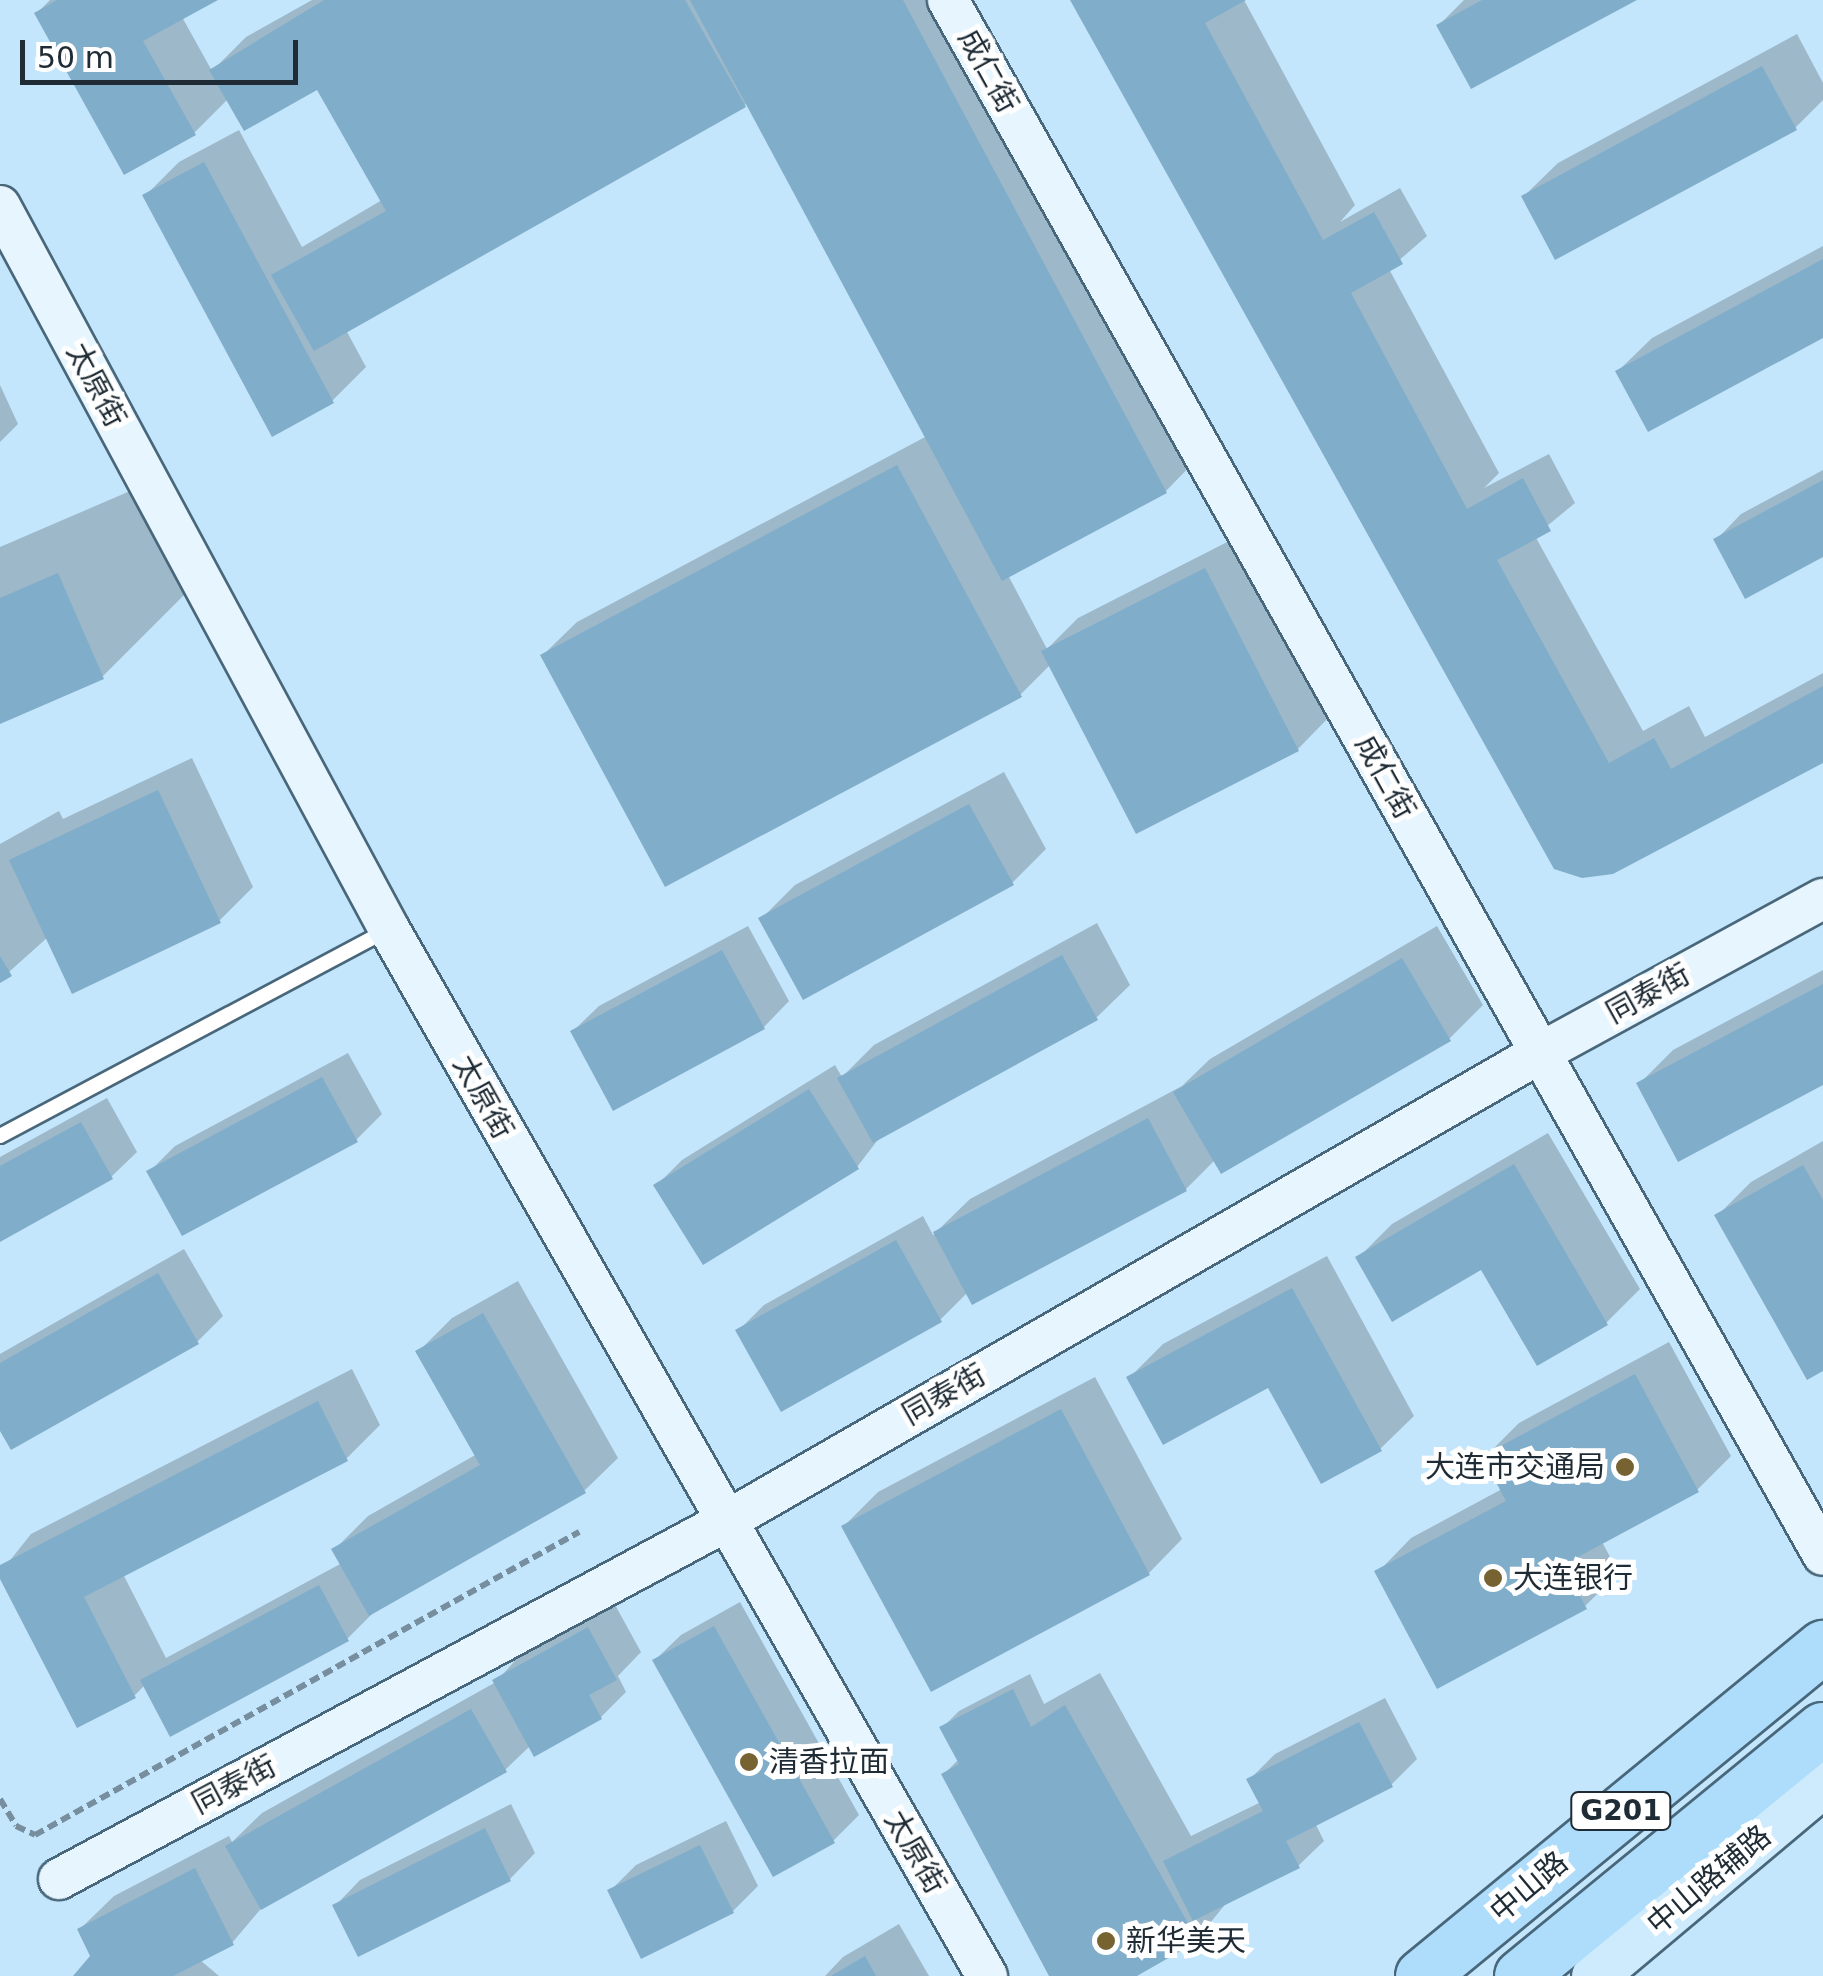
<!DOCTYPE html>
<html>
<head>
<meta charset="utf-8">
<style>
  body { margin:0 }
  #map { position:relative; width:1823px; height:1976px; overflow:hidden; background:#c4e6fc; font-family:"DejaVu Sans","Noto Sans SC",sans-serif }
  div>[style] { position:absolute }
  .shadow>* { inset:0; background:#0003 }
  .building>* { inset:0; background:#80adca }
  .path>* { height:6px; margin-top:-3px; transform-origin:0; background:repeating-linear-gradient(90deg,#768e9e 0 10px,transparent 0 15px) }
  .roads { filter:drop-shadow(2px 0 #49677a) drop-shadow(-2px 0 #49677a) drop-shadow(0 2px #49677a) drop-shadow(0 -2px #49677a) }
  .lane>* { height:14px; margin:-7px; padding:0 7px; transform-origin:7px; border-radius:7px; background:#fff }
  .secondary>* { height:40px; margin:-20px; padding:0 20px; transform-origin:20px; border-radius:20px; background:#e7f5fe }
  .primary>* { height:45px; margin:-22.5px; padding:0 22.5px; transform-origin:22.5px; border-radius:22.5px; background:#ceebfd }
  .highway>* { height:52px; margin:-26px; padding:0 26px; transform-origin:26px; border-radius:26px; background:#aeddfc }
  .dots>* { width:28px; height:28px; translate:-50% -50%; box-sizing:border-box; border:5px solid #fff; border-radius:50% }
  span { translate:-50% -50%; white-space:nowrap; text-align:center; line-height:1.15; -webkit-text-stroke:10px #fff; paint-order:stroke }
  .shield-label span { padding:2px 8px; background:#fff; border:2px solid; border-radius:8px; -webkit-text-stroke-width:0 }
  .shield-label { font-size:28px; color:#1f2c35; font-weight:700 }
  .street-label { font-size:30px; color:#1f2c35 }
  .poi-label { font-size:30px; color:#1f2c35 }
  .right { translate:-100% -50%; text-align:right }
  .left { translate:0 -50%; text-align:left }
  .scale { position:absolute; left:20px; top:40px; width:278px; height:45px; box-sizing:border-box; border:5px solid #1f2c35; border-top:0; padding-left:12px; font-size:30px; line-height:35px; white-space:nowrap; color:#1f2c35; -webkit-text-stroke:8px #fff; paint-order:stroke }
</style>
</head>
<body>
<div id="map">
  <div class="shadow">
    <div style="clip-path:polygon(50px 0,212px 0,182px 17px,212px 71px,246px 37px,312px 0,954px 0,1199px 457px,1166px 491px,1008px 575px,1047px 649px,1078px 618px,1239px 536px,1331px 715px,1298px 749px,1051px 664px,1020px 695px,543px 655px,577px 622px,927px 436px,748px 103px,346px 330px,366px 367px,332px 401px,145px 196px,179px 162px,239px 130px,302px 247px,382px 200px,318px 86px,228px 99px,194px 133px,37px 13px)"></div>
    <div style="clip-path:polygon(1072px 0,1244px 0,1355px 205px,1340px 222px,1400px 188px,1427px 236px,1389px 269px,1499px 473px,1484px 488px,1549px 454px,1575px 503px,1535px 536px,1643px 731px,1689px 706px,1705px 737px,1823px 673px,1823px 758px,1612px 872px)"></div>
    <div style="clip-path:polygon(1464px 0,1631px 0,1439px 25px)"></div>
    <div style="clip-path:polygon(1797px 34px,1823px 83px,1823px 100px,1795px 128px,1524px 196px,1558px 163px)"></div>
    <div style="clip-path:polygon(1823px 246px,1823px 336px,1618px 371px,1652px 338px)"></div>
    <div style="clip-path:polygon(0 385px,18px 424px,0 442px)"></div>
    <div style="clip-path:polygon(1823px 470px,1823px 554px,1716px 540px,1741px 514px)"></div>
    <div style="clip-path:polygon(151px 482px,195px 584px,102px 677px,0 721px,0 547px)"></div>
    <div style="clip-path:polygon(192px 758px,253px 887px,219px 921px,48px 937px,0 980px,0 844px,59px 811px,63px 819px)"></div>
    <div style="clip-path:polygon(1004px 772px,1046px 849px,1012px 883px,761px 919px,795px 885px)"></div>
    <div style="clip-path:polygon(1097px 923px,1130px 985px,1096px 1018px,880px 1137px,857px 1167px,656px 1186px,682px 1160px,835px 1065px,842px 1077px,874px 1045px)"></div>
    <div style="clip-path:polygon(748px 926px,789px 1001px,764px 1027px,573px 1031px,599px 1006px)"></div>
    <div style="clip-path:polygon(1437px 926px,1483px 1005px,1449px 1039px,1215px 1160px,1186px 1189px,968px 1292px,940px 1320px,738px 1331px,764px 1305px,923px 1216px,933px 1235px,970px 1199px,1182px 1086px,1210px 1059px)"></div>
    <div style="clip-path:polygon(1823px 970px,1823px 1082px,1639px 1084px,1673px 1050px)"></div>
    <div style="clip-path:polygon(348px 1053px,382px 1114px,356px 1140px,150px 1171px,175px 1146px)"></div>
    <div style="clip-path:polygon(107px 1098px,137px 1152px,111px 1177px,0 1239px,0 1157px)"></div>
    <div style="clip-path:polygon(1548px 1133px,1640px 1289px,1606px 1323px,1482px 1266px,1358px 1258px,1392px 1224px)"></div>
    <div style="clip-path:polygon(1823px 1141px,1823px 1368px,1717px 1216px,1751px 1182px)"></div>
    <div style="clip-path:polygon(184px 1249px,223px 1316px,197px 1342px,0 1426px,0 1354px)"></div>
    <div style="clip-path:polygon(1327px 1256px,1414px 1416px,1380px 1449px,1269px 1384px,1129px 1378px,1163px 1344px)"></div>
    <div style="clip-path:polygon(518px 1281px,618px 1458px,584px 1491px,373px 1613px,347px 1639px,145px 1685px,134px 1696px,0 1573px,31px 1534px,352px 1369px,380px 1425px,346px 1459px,123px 1574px,166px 1658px,342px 1563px,334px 1550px,368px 1516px,477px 1454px,418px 1352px,452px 1318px)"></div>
    <div style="clip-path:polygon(1669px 1342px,1731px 1456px,1697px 1490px,1602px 1542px,1619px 1573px,1585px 1606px,1378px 1572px,1411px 1538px,1502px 1489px,1485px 1457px,1519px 1423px)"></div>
    <div style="clip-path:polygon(1095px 1377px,1182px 1539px,1149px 1573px,844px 1526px,878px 1492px)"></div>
    <div style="clip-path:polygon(740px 1602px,859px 1815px,833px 1841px,655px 1660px,681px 1635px)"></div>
    <div style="clip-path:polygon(614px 1603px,641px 1652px,618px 1676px,626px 1692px,601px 1717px,530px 1746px,505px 1770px,264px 1905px,232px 1943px,200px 1960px,219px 1976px,76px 1976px,93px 1956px,80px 1929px,114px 1896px,229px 1836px,232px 1842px,262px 1813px,496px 1682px,520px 1655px)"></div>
    <div style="clip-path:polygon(1100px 1673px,1191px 1836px,1261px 1802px,1249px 1780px,1275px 1754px,1385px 1698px,1417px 1759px,1391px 1785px,1315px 1823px,1324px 1841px,1298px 1866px,1228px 1901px,1197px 1939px,1132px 1976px,1052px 1976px,944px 1774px,959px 1759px,942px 1728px,959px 1711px,1030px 1674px,1044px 1704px)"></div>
    <div style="clip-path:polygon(511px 1804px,535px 1853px,510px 1879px,359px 1954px,335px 1906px,360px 1880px)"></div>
    <div style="clip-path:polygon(726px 1821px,758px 1886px,733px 1911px,611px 1890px,636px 1865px)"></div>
    <div style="clip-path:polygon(899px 1924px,929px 1976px,825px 1976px,843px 1957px)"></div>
  </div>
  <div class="building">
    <div style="clip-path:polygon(57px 0,218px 0,143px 41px,196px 135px,124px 175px,34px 13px)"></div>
    <div style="clip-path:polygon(324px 0,685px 0,746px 107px,314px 351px,271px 275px,386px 211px,317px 90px,244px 131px,209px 70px)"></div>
    <div style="clip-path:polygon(690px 0,903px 0,1167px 493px,1002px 581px)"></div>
    <div style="clip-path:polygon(1070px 0,1246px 0,1205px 23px,1323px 240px,1374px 212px,1403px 264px,1351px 293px,1467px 509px,1523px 478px,1551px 531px,1497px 560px,1609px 763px,1654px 738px,1671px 769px,1823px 686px,1823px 763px,1613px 874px,1582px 878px,1554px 869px)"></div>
    <div style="clip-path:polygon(1482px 0,1637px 0,1471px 89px,1436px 25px)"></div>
    <div style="clip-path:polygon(1762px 66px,1797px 130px,1555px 260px,1521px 196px)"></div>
    <div style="clip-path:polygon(204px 162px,334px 403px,272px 437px,142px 195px)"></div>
    <div style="clip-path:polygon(1823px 259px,1823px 338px,1648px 432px,1615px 371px)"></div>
    <div style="clip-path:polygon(897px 465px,1022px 697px,665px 887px,540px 655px)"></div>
    <div style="clip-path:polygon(1823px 480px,1823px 557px,1745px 599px,1713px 539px)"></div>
    <div style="clip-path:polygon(1205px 568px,1299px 751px,1136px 834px,1041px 651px)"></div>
    <div style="clip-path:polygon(58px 573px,104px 679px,0 724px,0 598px)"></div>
    <div style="clip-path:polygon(158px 790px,221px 923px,72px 994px,9px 860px)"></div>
    <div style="clip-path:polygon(969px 804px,1014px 885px,803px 1000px,758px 918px)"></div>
    <div style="clip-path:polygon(722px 950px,765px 1029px,613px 1111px,570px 1031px)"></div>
    <div style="clip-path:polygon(1062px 955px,1098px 1020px,873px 1143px,837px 1078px)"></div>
    <div style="clip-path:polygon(0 956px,12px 976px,0 983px)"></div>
    <div style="clip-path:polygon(1402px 958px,1451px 1041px,1221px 1174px,1173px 1092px)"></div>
    <div style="clip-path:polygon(1823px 984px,1823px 1085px,1678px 1162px,1636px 1083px)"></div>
    <div style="clip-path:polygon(322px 1077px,358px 1142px,182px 1236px,146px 1171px)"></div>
    <div style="clip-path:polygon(809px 1089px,859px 1169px,703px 1265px,653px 1185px)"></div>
    <div style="clip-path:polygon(1148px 1118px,1187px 1191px,972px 1305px,933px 1232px)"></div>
    <div style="clip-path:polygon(81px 1122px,113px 1179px,0 1242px,0 1166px)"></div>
    <div style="clip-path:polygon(1514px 1164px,1608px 1325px,1537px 1366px,1481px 1270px,1392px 1322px,1355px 1257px)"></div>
    <div style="clip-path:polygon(1803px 1165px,1823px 1200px,1823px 1371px,1807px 1380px,1714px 1215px)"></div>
    <div style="clip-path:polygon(896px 1240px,942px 1322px,781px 1412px,735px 1330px)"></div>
    <div style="clip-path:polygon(158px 1273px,199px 1344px,11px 1450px,0 1431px,0 1363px)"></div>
    <div style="clip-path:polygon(1292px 1288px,1382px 1451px,1321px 1484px,1268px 1388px,1163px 1445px,1126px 1377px)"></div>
    <div style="clip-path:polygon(483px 1313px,586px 1493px,369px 1616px,331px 1549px,480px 1465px,415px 1351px)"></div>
    <div style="clip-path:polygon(1635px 1374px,1699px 1492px,1563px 1565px,1587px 1609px,1437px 1689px,1374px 1571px,1506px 1501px,1482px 1456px)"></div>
    <div style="clip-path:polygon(318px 1401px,348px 1461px,84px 1597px,136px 1698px,77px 1728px,0 1579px,0 1565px)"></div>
    <div style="clip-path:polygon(1061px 1409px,1150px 1575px,931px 1692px,841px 1526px)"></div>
    <div style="clip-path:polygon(319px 1585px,349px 1641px,170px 1737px,140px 1680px)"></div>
    <div style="clip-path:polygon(714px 1626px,835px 1843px,773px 1877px,652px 1660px)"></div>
    <div style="clip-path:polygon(588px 1627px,617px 1680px,589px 1695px,602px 1719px,534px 1757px,492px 1680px)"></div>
    <div style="clip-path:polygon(1013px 1689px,1031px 1727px,1065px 1705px,1198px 1941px,1137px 1976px,1049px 1976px,941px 1774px,959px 1764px,939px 1727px)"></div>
    <div style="clip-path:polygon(471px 1709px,507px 1772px,261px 1910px,225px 1846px)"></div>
    <div style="clip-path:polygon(1359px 1722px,1393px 1787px,1286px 1841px,1300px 1868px,1193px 1921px,1163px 1861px,1263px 1811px,1246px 1779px)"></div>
    <div style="clip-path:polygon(485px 1828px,511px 1881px,358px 1957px,332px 1905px)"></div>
    <div style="clip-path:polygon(700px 1845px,734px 1913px,641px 1959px,607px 1890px)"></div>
    <div style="clip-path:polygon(195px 1868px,234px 1945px,173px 1976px,73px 1976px,90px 1956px,77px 1929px)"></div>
    <div style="clip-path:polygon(865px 1956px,876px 1976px,831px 1976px)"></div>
  </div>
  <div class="path">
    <div style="left:0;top:1799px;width:31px;rotate:59deg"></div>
    <div style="left:16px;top:1826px;width:21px;rotate:25deg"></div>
    <div style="left:35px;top:1835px;width:623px;rotate:-29.12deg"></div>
  </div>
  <div class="roads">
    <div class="lane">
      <div style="left:0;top:1136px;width:439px;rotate:-28deg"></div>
    </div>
    <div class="secondary">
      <div style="left:948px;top:0;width:1784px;rotate:60.63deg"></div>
      <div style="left:0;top:206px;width:821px;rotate:61.72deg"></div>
      <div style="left:389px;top:929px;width:1206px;rotate:60.27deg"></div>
      <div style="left:59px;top:1879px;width:753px;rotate:-28.2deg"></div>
      <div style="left:723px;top:1523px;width:943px;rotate:-29.91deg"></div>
      <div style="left:1540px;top:1053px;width:322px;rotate:-28.6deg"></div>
    </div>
    <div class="primary">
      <div style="left:1594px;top:1976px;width:299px;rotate:-40deg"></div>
    </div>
    <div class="highway">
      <div style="left:1422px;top:1976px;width:519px;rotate:-39.37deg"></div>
      <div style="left:1521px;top:1976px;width:390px;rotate:-39.3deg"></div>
    </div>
  </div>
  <div class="dots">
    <div style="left:1625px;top:1467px;background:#776332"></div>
    <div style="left:1493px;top:1578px;background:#776332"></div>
    <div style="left:749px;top:1762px;background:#776332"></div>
    <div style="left:1106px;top:1941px;background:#776332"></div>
  </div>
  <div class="shield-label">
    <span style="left:1621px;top:1811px">G201</span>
  </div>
  <div class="street-label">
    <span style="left:988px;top:71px;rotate:61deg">成仁街</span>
    <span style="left:96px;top:385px;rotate:62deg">太原街</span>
    <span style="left:1385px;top:777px;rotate:61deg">成仁街</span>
    <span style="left:1648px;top:994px;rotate:-29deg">同泰街</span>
    <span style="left:483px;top:1097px;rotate:61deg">太原街</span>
    <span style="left:944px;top:1395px;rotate:-30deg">同泰街</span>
    <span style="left:234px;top:1785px;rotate:-28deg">同泰街</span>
    <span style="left:915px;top:1852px;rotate:60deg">太原街</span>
    <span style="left:1709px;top:1880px;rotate:-40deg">中山路辅路</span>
    <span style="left:1529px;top:1887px;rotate:-40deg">中山路</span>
  </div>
  <div class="poi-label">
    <span class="right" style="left:1605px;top:1467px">大连市交通局</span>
    <span class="left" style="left:1513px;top:1578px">大连银行</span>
    <span class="left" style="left:769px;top:1762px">清香拉面</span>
    <span class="left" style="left:1126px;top:1941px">新华美天</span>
  </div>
  <div class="scale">50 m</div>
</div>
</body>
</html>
